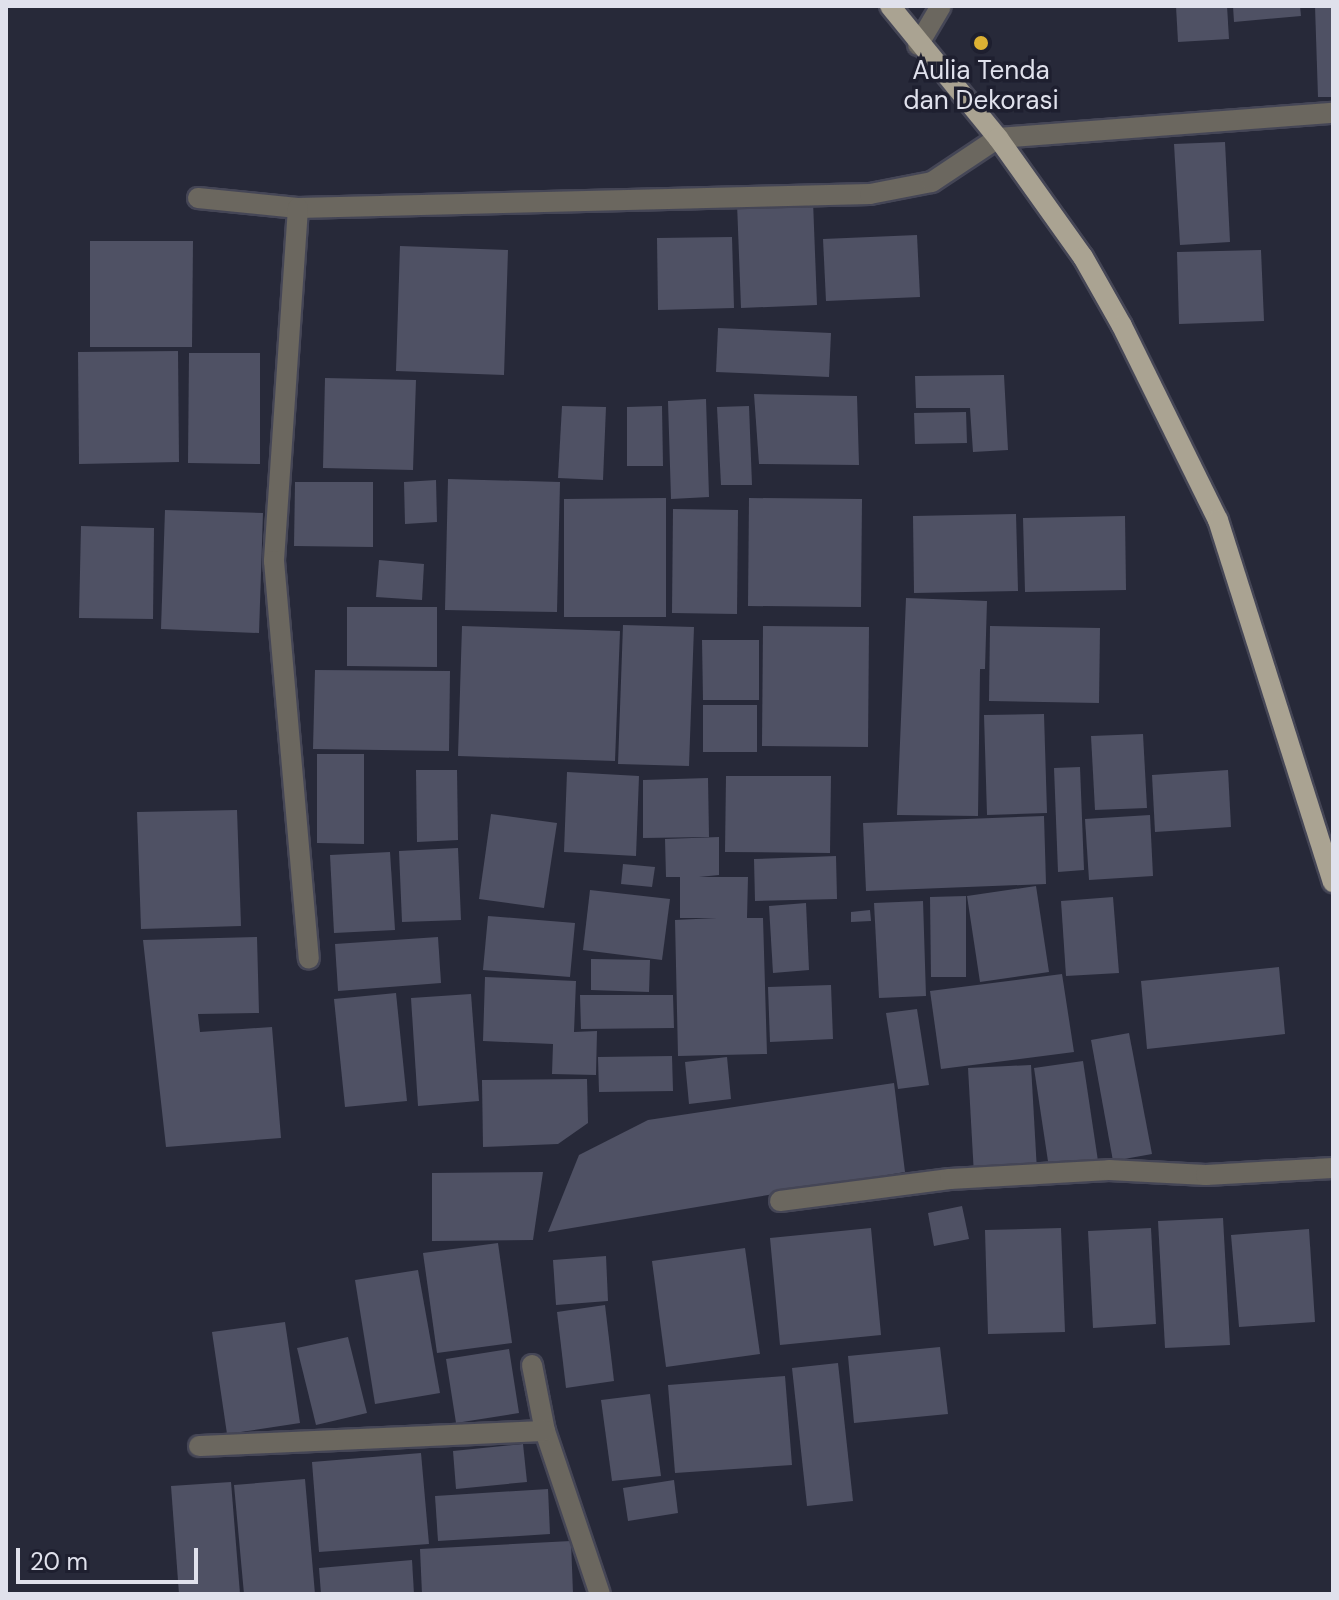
<!DOCTYPE html>
<html>
<head>
<meta charset="utf-8">
<style>
  body { margin:0 }
  #map { position:relative; width:1339px; height:1600px; overflow:hidden; background:#272939; font-family:"DM Sans",sans-serif }
  div>[style] { position:absolute }
  .building>* { inset:0; background:#4f5164 }
  .roads { filter:drop-shadow(2px 0 #454656) drop-shadow(-2px 0 #454656) drop-shadow(0 2px #454656) drop-shadow(0 -2px #454656) }
  .minor>* { height:20px; margin:-10px; padding:0 10px; transform-origin:10px; border-radius:10px; background:#6b675f }
  .primary>* { height:20px; margin:-10px; padding:0 10px; transform-origin:10px; border-radius:10px; background:#aaa392 }
  .dots>* { width:22px; height:22px; translate:-50% -50%; box-sizing:border-box; border:4px solid #1e1f2f; border-radius:50% }
  span { translate:-50% -50%; white-space:nowrap; text-align:center; line-height:1.15; -webkit-text-stroke:7px #1e1f2f; paint-order:stroke }
  .poi-label { font-size:26px; color:#e0e1ec }
  .frame { position:absolute; inset:0; border:8px solid #e0e1ec; pointer-events:none }
  .scale { position:absolute; left:16px; top:1548px; width:182px; height:36px; box-sizing:border-box; border:4px solid #e0e1ec; border-top:0; padding-left:10px; font-size:24px; line-height:28px; white-space:nowrap; color:#e0e1ec; -webkit-text-stroke:6px #1e1f2f; paint-order:stroke }
</style>
</head>
<body>
<div id="map">
  <div class="building">
    <div style="clip-path:polygon(1176px 6px,1227px 6px,1229px 39px,1178px 42px)"></div>
    <div style="clip-path:polygon(1233px 6px,1300px 6px,1301px 16px,1234px 22px)"></div>
    <div style="clip-path:polygon(1315px 6px,1333px 6px,1333px 97px,1318px 97px)"></div>
    <div style="clip-path:polygon(1225px 142px,1230px 242px,1180px 245px,1174px 144px)"></div>
    <div style="clip-path:polygon(813px 201px,817px 305px,741px 308px,737px 203px)"></div>
    <div style="clip-path:polygon(917px 235px,920px 297px,826px 301px,823px 239px)"></div>
    <div style="clip-path:polygon(732px 237px,734px 308px,658px 310px,657px 238px)"></div>
    <div style="clip-path:polygon(90px 241px,193px 241px,192px 347px,90px 347px)"></div>
    <div style="clip-path:polygon(400px 246px,508px 250px,504px 375px,396px 371px)"></div>
    <div style="clip-path:polygon(1261px 250px,1264px 321px,1179px 324px,1177px 252px)"></div>
    <div style="clip-path:polygon(718px 328px,831px 333px,829px 377px,716px 372px)"></div>
    <div style="clip-path:polygon(178px 351px,179px 462px,79px 464px,78px 352px)"></div>
    <div style="clip-path:polygon(189px 353px,260px 353px,260px 464px,188px 463px)"></div>
    <div style="clip-path:polygon(1004px 375px,1008px 450px,973px 452px,970px 408px,916px 408px,915px 376px)"></div>
    <div style="clip-path:polygon(325px 378px,416px 380px,413px 470px,323px 468px)"></div>
    <div style="clip-path:polygon(754px 394px,857px 396px,859px 465px,759px 464px)"></div>
    <div style="clip-path:polygon(706px 399px,709px 497px,671px 499px,668px 401px)"></div>
    <div style="clip-path:polygon(562px 406px,606px 407px,603px 480px,558px 478px)"></div>
    <div style="clip-path:polygon(662px 406px,663px 466px,627px 466px,627px 407px)"></div>
    <div style="clip-path:polygon(749px 406px,752px 485px,721px 485px,717px 407px)"></div>
    <div style="clip-path:polygon(966px 412px,967px 443px,915px 444px,914px 413px)"></div>
    <div style="clip-path:polygon(448px 479px,560px 482px,557px 612px,445px 610px)"></div>
    <div style="clip-path:polygon(436px 480px,437px 522px,405px 524px,404px 482px)"></div>
    <div style="clip-path:polygon(295px 482px,373px 482px,373px 547px,294px 546px)"></div>
    <div style="clip-path:polygon(666px 498px,666px 617px,564px 617px,564px 499px)"></div>
    <div style="clip-path:polygon(749px 498px,862px 499px,861px 607px,748px 606px)"></div>
    <div style="clip-path:polygon(673px 509px,738px 510px,737px 614px,672px 613px)"></div>
    <div style="clip-path:polygon(165px 510px,263px 513px,259px 633px,161px 629px)"></div>
    <div style="clip-path:polygon(1016px 514px,1018px 591px,914px 593px,913px 516px)"></div>
    <div style="clip-path:polygon(1125px 516px,1126px 590px,1025px 592px,1023px 518px)"></div>
    <div style="clip-path:polygon(81px 526px,154px 528px,153px 619px,79px 618px)"></div>
    <div style="clip-path:polygon(379px 560px,424px 564px,422px 600px,376px 597px)"></div>
    <div style="clip-path:polygon(906px 598px,987px 601px,985px 669px,980px 669px,978px 816px,897px 815px)"></div>
    <div style="clip-path:polygon(347px 607px,437px 607px,437px 667px,347px 666px)"></div>
    <div style="clip-path:polygon(623px 625px,694px 627px,689px 766px,618px 764px)"></div>
    <div style="clip-path:polygon(462px 626px,620px 631px,615px 761px,458px 756px)"></div>
    <div style="clip-path:polygon(763px 626px,869px 627px,868px 747px,762px 746px)"></div>
    <div style="clip-path:polygon(990px 626px,1100px 628px,1099px 703px,989px 701px)"></div>
    <div style="clip-path:polygon(702px 640px,759px 640px,759px 700px,703px 700px)"></div>
    <div style="clip-path:polygon(315px 670px,450px 671px,449px 751px,313px 749px)"></div>
    <div style="clip-path:polygon(703px 705px,757px 705px,757px 752px,703px 752px)"></div>
    <div style="clip-path:polygon(1044px 714px,1047px 813px,987px 815px,984px 715px)"></div>
    <div style="clip-path:polygon(1143px 734px,1147px 808px,1095px 810px,1091px 736px)"></div>
    <div style="clip-path:polygon(317px 754px,364px 754px,364px 844px,317px 843px)"></div>
    <div style="clip-path:polygon(1080px 767px,1084px 870px,1058px 872px,1054px 768px)"></div>
    <div style="clip-path:polygon(416px 770px,457px 770px,458px 840px,417px 842px)"></div>
    <div style="clip-path:polygon(1228px 770px,1231px 827px,1155px 832px,1152px 775px)"></div>
    <div style="clip-path:polygon(567px 772px,639px 776px,636px 856px,564px 852px)"></div>
    <div style="clip-path:polygon(726px 776px,831px 776px,830px 853px,725px 852px)"></div>
    <div style="clip-path:polygon(708px 778px,709px 837px,643px 838px,643px 780px)"></div>
    <div style="clip-path:polygon(237px 810px,241px 926px,141px 929px,137px 812px)"></div>
    <div style="clip-path:polygon(491px 814px,557px 823px,544px 908px,479px 899px)"></div>
    <div style="clip-path:polygon(1150px 815px,1153px 876px,1089px 880px,1085px 819px)"></div>
    <div style="clip-path:polygon(1044px 816px,1046px 884px,866px 891px,863px 823px)"></div>
    <div style="clip-path:polygon(719px 837px,719px 875px,699px 877px,748px 877px,747px 918px,763px 918px,767px 1054px,678px 1056px,675px 920px,717px 918px,680px 918px,680px 877px,666px 877px,665px 839px)"></div>
    <div style="clip-path:polygon(458px 848px,461px 920px,402px 922px,399px 851px)"></div>
    <div style="clip-path:polygon(390px 852px,395px 930px,334px 933px,330px 855px)"></div>
    <div style="clip-path:polygon(836px 856px,837px 899px,755px 901px,754px 859px)"></div>
    <div style="clip-path:polygon(623px 864px,655px 867px,652px 887px,621px 884px)"></div>
    <div style="clip-path:polygon(1036px 886px,1049px 972px,980px 982px,967px 896px)"></div>
    <div style="clip-path:polygon(590px 890px,670px 899px,662px 960px,583px 950px)"></div>
    <div style="clip-path:polygon(930px 897px,966px 896px,966px 977px,931px 977px)"></div>
    <div style="clip-path:polygon(1113px 897px,1119px 973px,1066px 976px,1061px 901px)"></div>
    <div style="clip-path:polygon(923px 901px,926px 996px,879px 998px,874px 903px)"></div>
    <div style="clip-path:polygon(806px 903px,809px 970px,773px 973px,769px 906px)"></div>
    <div style="clip-path:polygon(870px 910px,871px 921px,851px 922px,851px 912px)"></div>
    <div style="clip-path:polygon(488px 916px,575px 923px,570px 977px,483px 970px)"></div>
    <div style="clip-path:polygon(257px 937px,259px 1013px,198px 1014px,200px 1032px,272px 1027px,281px 1138px,166px 1147px,143px 940px)"></div>
    <div style="clip-path:polygon(438px 937px,441px 983px,338px 991px,335px 944px)"></div>
    <div style="clip-path:polygon(591px 959px,650px 960px,649px 992px,591px 990px)"></div>
    <div style="clip-path:polygon(1279px 967px,1285px 1034px,1147px 1049px,1141px 981px)"></div>
    <div style="clip-path:polygon(1062px 974px,1074px 1052px,941px 1069px,930px 991px)"></div>
    <div style="clip-path:polygon(485px 977px,576px 981px,574px 1032px,597px 1031px,596px 1075px,552px 1074px,553px 1044px,483px 1041px)"></div>
    <div style="clip-path:polygon(831px 985px,833px 1039px,770px 1042px,768px 987px)"></div>
    <div style="clip-path:polygon(396px 993px,407px 1101px,345px 1107px,334px 999px)"></div>
    <div style="clip-path:polygon(471px 994px,479px 1101px,418px 1106px,411px 998px)"></div>
    <div style="clip-path:polygon(580px 995px,673px 995px,674px 1028px,581px 1029px)"></div>
    <div style="clip-path:polygon(917px 1009px,929px 1085px,898px 1089px,886px 1013px)"></div>
    <div style="clip-path:polygon(1129px 1033px,1152px 1154px,1113px 1161px,1091px 1040px)"></div>
    <div style="clip-path:polygon(672px 1056px,673px 1091px,599px 1092px,598px 1057px)"></div>
    <div style="clip-path:polygon(727px 1057px,731px 1099px,689px 1104px,685px 1062px)"></div>
    <div style="clip-path:polygon(1083px 1061px,1098px 1161px,1049px 1168px,1034px 1068px)"></div>
    <div style="clip-path:polygon(1031px 1065px,1037px 1171px,974px 1175px,968px 1068px)"></div>
    <div style="clip-path:polygon(587px 1079px,588px 1123px,558px 1144px,483px 1147px,482px 1080px)"></div>
    <div style="clip-path:polygon(894px 1083px,905px 1172px,548px 1232px,579px 1155px,648px 1120px)"></div>
    <div style="clip-path:polygon(543px 1172px,533px 1240px,432px 1241px,432px 1173px)"></div>
    <div style="clip-path:polygon(962px 1206px,969px 1239px,934px 1246px,928px 1213px)"></div>
    <div style="clip-path:polygon(1223px 1218px,1230px 1345px,1165px 1348px,1158px 1221px)"></div>
    <div style="clip-path:polygon(871px 1228px,881px 1335px,780px 1345px,770px 1238px)"></div>
    <div style="clip-path:polygon(1061px 1228px,1065px 1332px,988px 1334px,985px 1230px)"></div>
    <div style="clip-path:polygon(1151px 1228px,1156px 1324px,1093px 1328px,1088px 1231px)"></div>
    <div style="clip-path:polygon(1309px 1229px,1315px 1322px,1239px 1327px,1231px 1235px)"></div>
    <div style="clip-path:polygon(498px 1243px,512px 1343px,437px 1353px,423px 1253px)"></div>
    <div style="clip-path:polygon(745px 1248px,760px 1354px,666px 1367px,652px 1261px)"></div>
    <div style="clip-path:polygon(606px 1256px,608px 1301px,556px 1305px,553px 1260px)"></div>
    <div style="clip-path:polygon(418px 1270px,440px 1393px,375px 1404px,355px 1280px)"></div>
    <div style="clip-path:polygon(605px 1305px,614px 1381px,566px 1388px,557px 1312px)"></div>
    <div style="clip-path:polygon(285px 1322px,300px 1423px,227px 1434px,212px 1332px)"></div>
    <div style="clip-path:polygon(348px 1337px,367px 1413px,316px 1425px,297px 1348px)"></div>
    <div style="clip-path:polygon(940px 1347px,948px 1414px,854px 1423px,848px 1356px)"></div>
    <div style="clip-path:polygon(509px 1349px,519px 1413px,456px 1423px,446px 1359px)"></div>
    <div style="clip-path:polygon(838px 1363px,853px 1501px,807px 1506px,792px 1368px)"></div>
    <div style="clip-path:polygon(785px 1376px,792px 1465px,675px 1473px,668px 1385px)"></div>
    <div style="clip-path:polygon(650px 1394px,661px 1476px,612px 1481px,601px 1400px)"></div>
    <div style="clip-path:polygon(523px 1444px,527px 1482px,456px 1489px,453px 1451px)"></div>
    <div style="clip-path:polygon(421px 1453px,429px 1544px,319px 1552px,312px 1462px)"></div>
    <div style="clip-path:polygon(305px 1479px,315px 1594px,244px 1594px,234px 1485px)"></div>
    <div style="clip-path:polygon(674px 1480px,678px 1513px,628px 1521px,623px 1488px)"></div>
    <div style="clip-path:polygon(231px 1482px,240px 1594px,179px 1594px,171px 1486px)"></div>
    <div style="clip-path:polygon(548px 1489px,550px 1534px,438px 1541px,435px 1496px)"></div>
    <div style="clip-path:polygon(571px 1541px,573px 1594px,422px 1594px,420px 1549px)"></div>
    <div style="clip-path:polygon(412px 1560px,414px 1594px,321px 1594px,319px 1568px)"></div>
  </div>
  <div class="roads">
    <div class="minor">
      <div style="left:918px;top:45px;width:45px;rotate:-59.5deg"></div>
      <div style="left:198px;top:198px;width:100px;rotate:5.7deg"></div>
      <div style="left:298px;top:208px;width:572px;rotate:-1.4deg"></div>
      <div style="left:870px;top:194px;width:63px;rotate:-11deg"></div>
      <div style="left:932px;top:182px;width:79px;rotate:-33.7deg"></div>
      <div style="left:998px;top:138px;width:336px;rotate:-4.3deg"></div>
      <div style="left:298px;top:208px;width:354px;rotate:93.9deg"></div>
      <div style="left:274px;top:561px;width:399px;rotate:85deg"></div>
      <div style="left:780px;top:1201px;width:171px;rotate:-7.4deg"></div>
      <div style="left:950px;top:1179px;width:159px;rotate:-3.2deg"></div>
      <div style="left:1109px;top:1170px;width:97px;rotate:3deg"></div>
      <div style="left:1206px;top:1175px;width:127px;rotate:-3.2deg"></div>
      <div style="left:532px;top:1365px;width:67px;rotate:78.9deg"></div>
      <div style="left:545px;top:1431px;width:172px;rotate:71.4deg"></div>
      <div style="left:199px;top:1446px;width:346px;rotate:-2.5deg"></div>
    </div>
    <div class="primary">
      <div style="left:890px;top:6px;width:171px;rotate:50.7deg"></div>
      <div style="left:998px;top:138px;width:146px;rotate:54.5deg"></div>
      <div style="left:1083px;top:257px;width:79px;rotate:60.5deg"></div>
      <div style="left:1122px;top:326px;width:216px;rotate:63.7deg"></div>
      <div style="left:1218px;top:520px;width:380px;rotate:72.4deg"></div>
    </div>
  </div>
  <div class="dots">
    <div style="left:981px;top:43px;background:#ddb133"></div>
  </div>
  <div class="poi-label">
    <span style="left:981px;top:86px">Aulia Tenda<br>dan Dekorasi</span>
  </div>
  <div class="frame"></div>
  <div class="scale">20 m</div>
</div>
</body>
</html>
